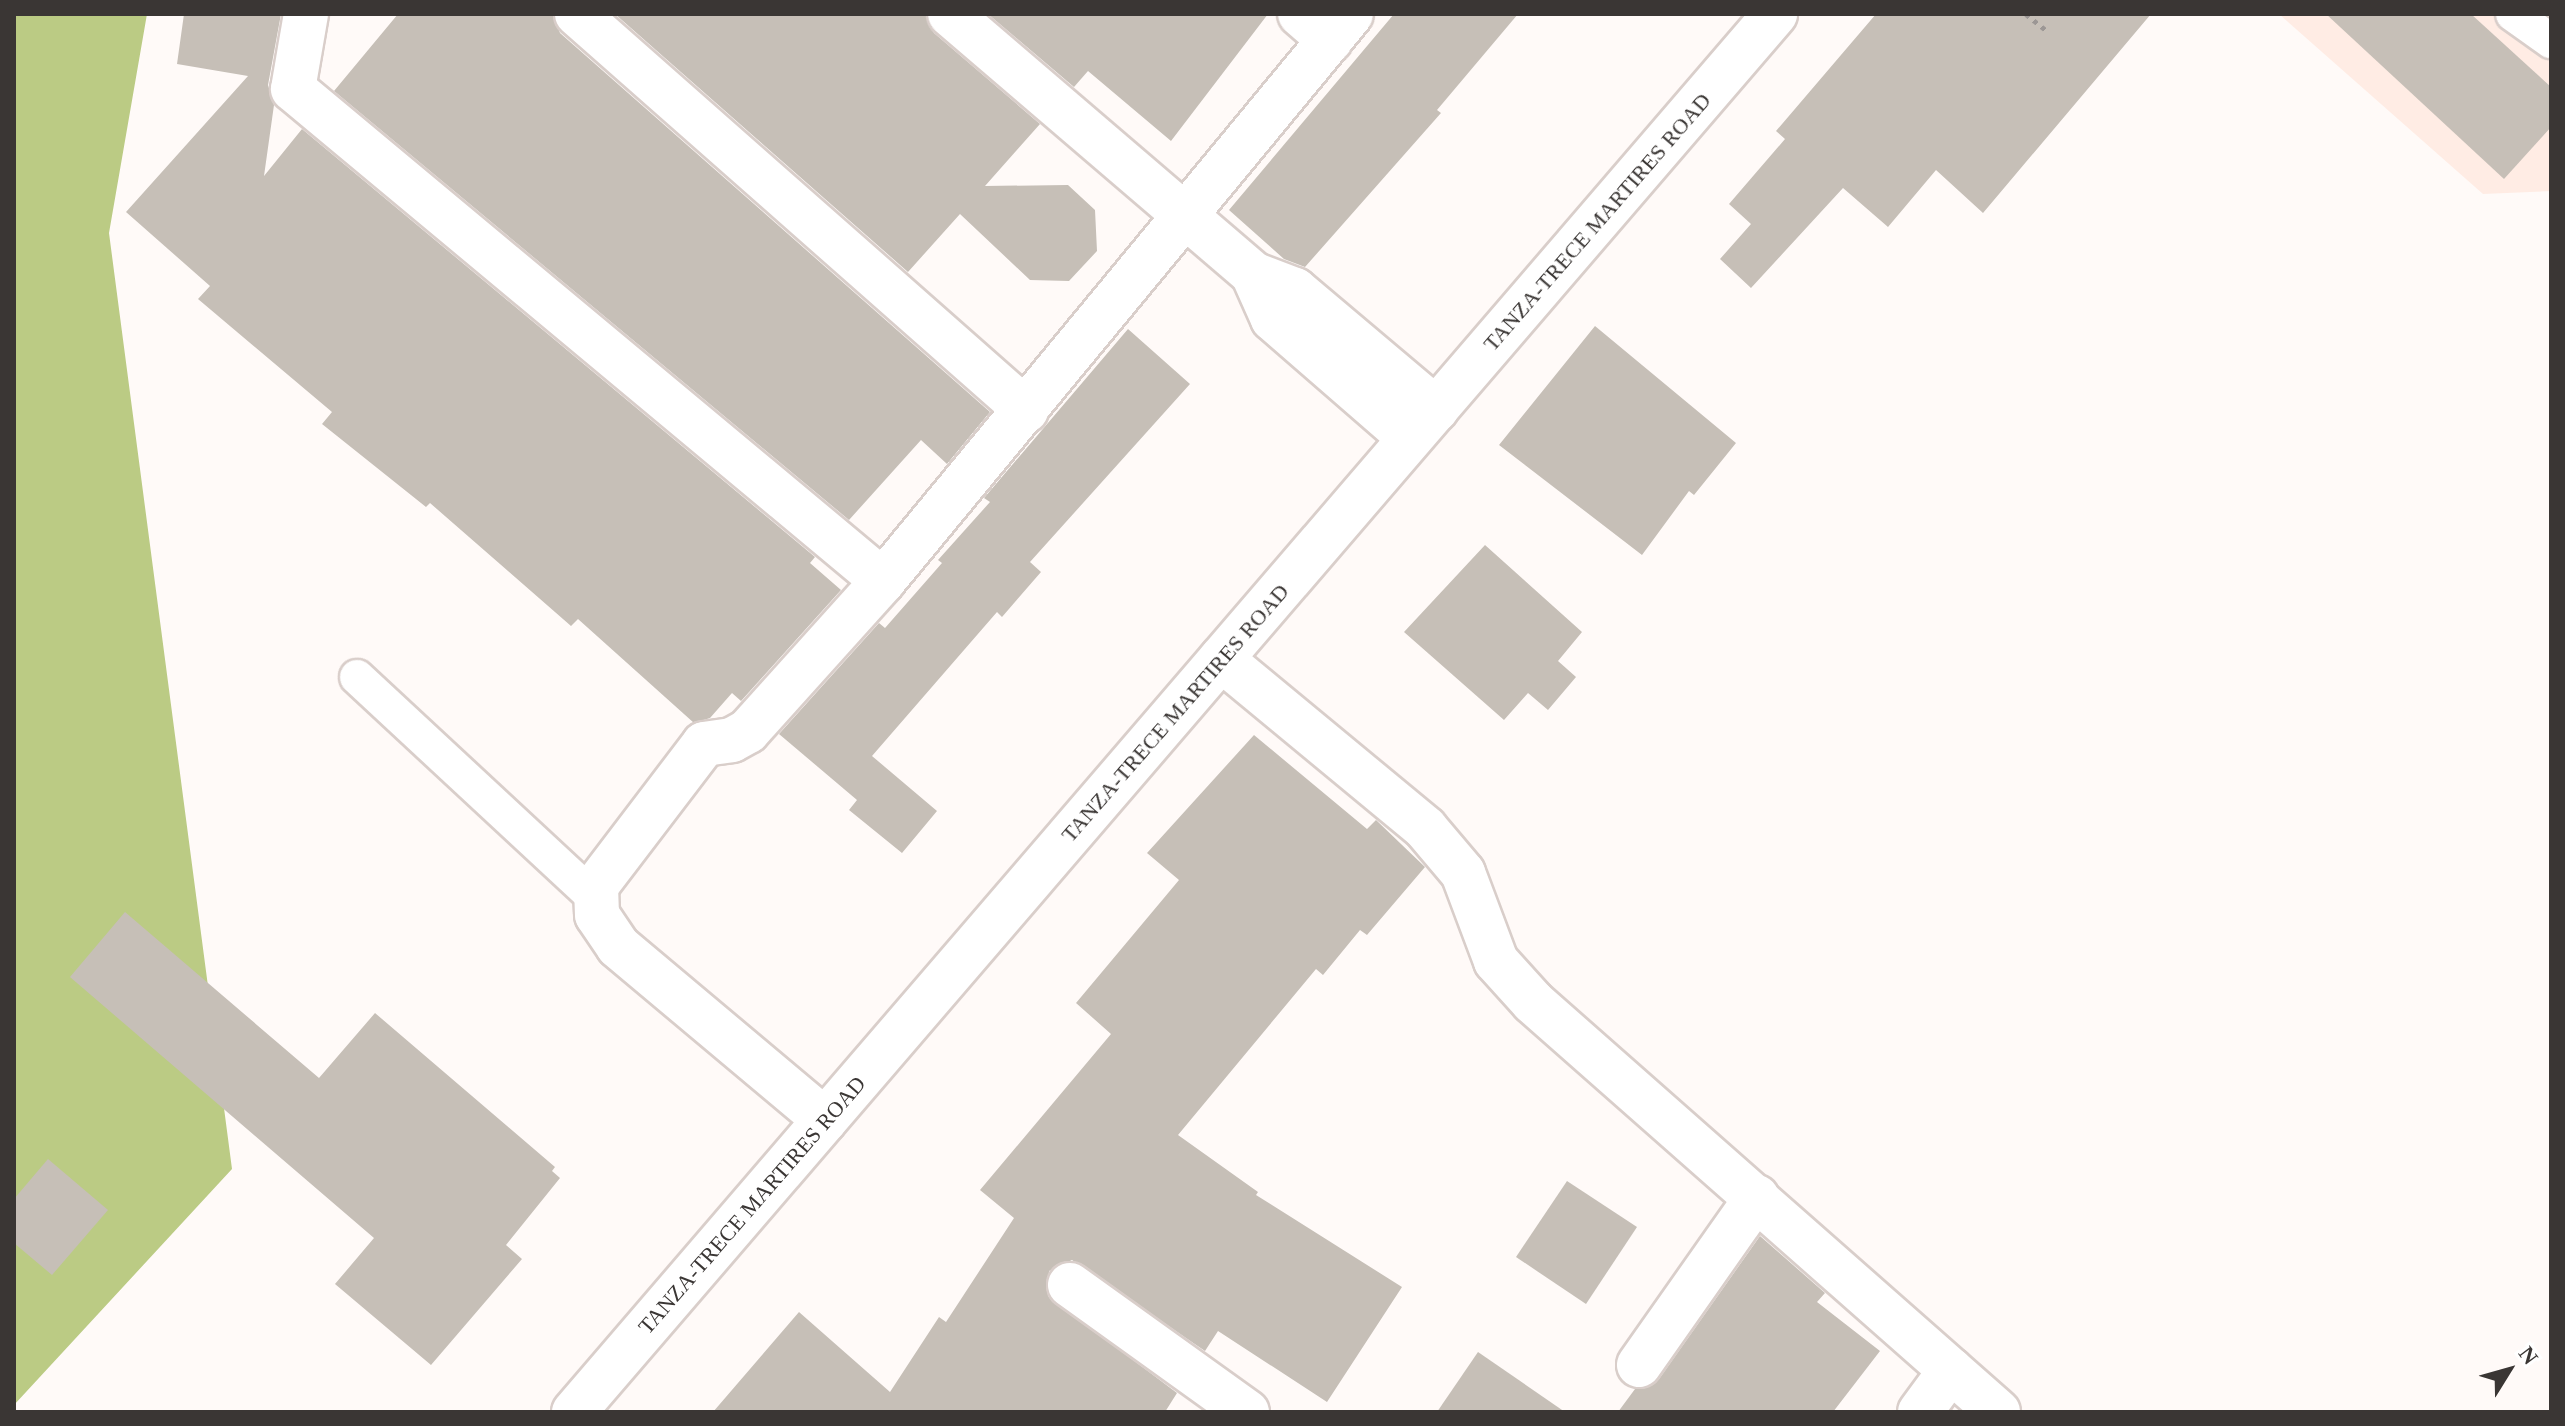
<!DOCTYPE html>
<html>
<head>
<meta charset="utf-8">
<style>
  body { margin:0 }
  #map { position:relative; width:2565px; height:1426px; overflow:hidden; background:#fffaf8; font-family:Georgia,serif }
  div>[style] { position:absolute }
  .built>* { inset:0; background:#ffece4 }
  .forest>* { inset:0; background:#bbcb84 }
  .building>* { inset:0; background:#c6bfb7 }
  .path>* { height:5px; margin-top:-2.5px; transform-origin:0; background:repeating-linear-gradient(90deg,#9c9795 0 4px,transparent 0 10px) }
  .roads { filter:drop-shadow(2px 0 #d9ceca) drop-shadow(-2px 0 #d9ceca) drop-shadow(0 2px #d9ceca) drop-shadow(0 -2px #d9ceca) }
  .lane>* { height:34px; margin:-17px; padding:0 17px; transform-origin:17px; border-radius:17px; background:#fff }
  .street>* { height:44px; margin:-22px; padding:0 22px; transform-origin:22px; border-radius:22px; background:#fff }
  .primary>* { height:44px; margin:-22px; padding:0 22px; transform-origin:22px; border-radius:22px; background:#fff }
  span { translate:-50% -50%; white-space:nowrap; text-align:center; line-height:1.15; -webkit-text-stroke:8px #fff; paint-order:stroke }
  .street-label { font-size:22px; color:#3a3634 }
  .frame { position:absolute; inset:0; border:16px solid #3a3634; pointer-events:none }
  .north { position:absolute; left:2469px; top:1330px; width:80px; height:80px; -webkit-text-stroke:6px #fff; paint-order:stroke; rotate:53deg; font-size:22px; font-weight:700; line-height:32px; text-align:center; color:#3a3634 }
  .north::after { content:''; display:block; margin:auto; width:28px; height:36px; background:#3a3634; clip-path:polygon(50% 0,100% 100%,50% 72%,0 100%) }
</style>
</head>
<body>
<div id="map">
  <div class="built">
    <div style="clip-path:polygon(2279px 14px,2551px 14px,2551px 191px,2483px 194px)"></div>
  </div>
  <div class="forest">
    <div style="clip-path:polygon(14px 14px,147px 14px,109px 233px,232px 1169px,14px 1405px)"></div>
  </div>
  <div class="building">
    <div style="clip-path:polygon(184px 14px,281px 14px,268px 85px,274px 105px,264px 176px,302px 129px,815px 557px,810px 563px,841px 590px,741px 701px,732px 693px,710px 718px,694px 723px,578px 619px,571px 626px,430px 503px,426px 507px,322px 424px,332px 412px,198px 299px,210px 286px,126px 212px,248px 76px,177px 64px)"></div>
    <div style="clip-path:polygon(398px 14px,553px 14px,560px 33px,990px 412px,947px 464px,921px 440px,849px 520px,334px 91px)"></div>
    <div style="clip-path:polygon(615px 14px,926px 14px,934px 33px,1040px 124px,985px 186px,1068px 185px,1095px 210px,1097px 251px,1069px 281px,1030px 280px,960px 214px,908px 272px)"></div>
    <div style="clip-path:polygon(988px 14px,1268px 14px,1171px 141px,1088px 71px,1074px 87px)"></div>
    <div style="clip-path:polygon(1394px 14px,1518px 14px,1437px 110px,1441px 113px,1305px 267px,1284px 259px,1229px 210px)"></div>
    <div style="clip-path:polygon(1876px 14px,2151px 14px,1983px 213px,1936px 170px,1888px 227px,1843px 188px,1751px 288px,1720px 259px,1751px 224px,1729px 204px,1785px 139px,1776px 131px)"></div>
    <div style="clip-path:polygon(2326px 14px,2471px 14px,2551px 87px,2551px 127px,2504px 179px)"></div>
    <div style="clip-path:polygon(1595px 326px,1736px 443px,1694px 495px,1689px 491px,1642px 555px,1499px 445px)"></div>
    <div style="clip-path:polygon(1128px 329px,1190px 384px,1030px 562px,1041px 572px,1002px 617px,997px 612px,872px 756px,937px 811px,902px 853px,849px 810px,857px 800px,779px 734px,879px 623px,885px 628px,942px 563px,938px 560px,990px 502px,984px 498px)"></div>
    <div style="clip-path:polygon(1485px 545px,1582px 632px,1558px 661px,1576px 677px,1548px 710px,1528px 693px,1504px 720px,1404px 632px)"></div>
    <div style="clip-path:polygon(1254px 735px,1367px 829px,1376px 820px,1425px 867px,1367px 935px,1360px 930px,1323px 975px,1316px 969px,1178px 1135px,1258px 1192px,1256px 1195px,1402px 1287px,1327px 1402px,1218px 1331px,1205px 1351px,1072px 1260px,1049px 1271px,1048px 1296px,1177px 1393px,1165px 1412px,713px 1412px,799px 1312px,890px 1392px,939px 1317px,946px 1322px,1014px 1218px,980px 1190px,1111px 1034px,1076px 1003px,1179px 880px,1147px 853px)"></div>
    <div style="clip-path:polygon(125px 912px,319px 1078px,375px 1013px,555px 1167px,552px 1171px,560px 1178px,506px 1245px,522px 1259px,431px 1365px,335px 1284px,374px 1238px,70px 977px)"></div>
    <div style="clip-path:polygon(48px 1159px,108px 1210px,52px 1275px,14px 1243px,14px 1199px)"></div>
    <div style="clip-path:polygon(1567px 1181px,1637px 1227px,1586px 1304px,1516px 1257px)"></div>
    <div style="clip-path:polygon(1760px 1236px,1825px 1293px,1817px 1302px,1880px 1351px,1833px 1412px,1618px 1412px,1635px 1389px,1659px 1379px)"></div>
    <div style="clip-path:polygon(1478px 1352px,1565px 1412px,1437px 1412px)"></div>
  </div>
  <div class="path">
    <div style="left:2026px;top:14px;width:28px;rotate:39deg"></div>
  </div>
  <div class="roads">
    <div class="lane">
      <div style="left:2513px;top:14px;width:47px;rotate:35.4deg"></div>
      <div style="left:357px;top:677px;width:325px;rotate:42.9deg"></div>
    </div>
    <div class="street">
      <div style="left:306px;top:14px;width:76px;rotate:99.8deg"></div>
      <div style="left:293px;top:89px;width:768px;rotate:39.82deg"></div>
      <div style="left:577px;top:14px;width:599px;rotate:41.41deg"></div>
      <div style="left:950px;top:14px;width:399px;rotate:40.6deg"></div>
      <div style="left:1253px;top:274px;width:45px;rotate:20.9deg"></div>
      <div style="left:1295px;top:290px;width:185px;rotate:40.2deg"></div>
      <div style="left:1300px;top:14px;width:40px;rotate:41deg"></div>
      <div style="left:1253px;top:274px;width:49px;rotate:66deg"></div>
      <div style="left:1273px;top:319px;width:181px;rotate:41deg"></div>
      <div style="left:1221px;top:659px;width:265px;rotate:39.6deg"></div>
      <div style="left:1425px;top:828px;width:59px;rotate:49.8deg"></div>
      <div style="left:1463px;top:873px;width:94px;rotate:69.4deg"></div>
      <div style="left:1496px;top:961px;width:55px;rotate:47.9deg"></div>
      <div style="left:1533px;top:1002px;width:620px;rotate:41.4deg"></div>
      <div style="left:825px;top:1120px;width:270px;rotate:-140deg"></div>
      <div style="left:618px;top:946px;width:37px;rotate:-124deg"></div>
      <div style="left:597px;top:915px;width:29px;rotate:-92deg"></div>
      <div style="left:596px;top:886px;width:178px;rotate:-52.7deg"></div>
      <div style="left:704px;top:744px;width:28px;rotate:-8deg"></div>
      <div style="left:732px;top:740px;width:18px;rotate:-29deg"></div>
      <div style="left:748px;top:731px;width:202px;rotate:-48deg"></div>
      <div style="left:883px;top:581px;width:735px;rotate:-50.46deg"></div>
      <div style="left:1070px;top:1285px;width:218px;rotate:35.7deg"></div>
      <div style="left:1639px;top:1365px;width:205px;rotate:-54.9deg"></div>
      <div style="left:1920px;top:1412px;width:52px;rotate:-53.6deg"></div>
    </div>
    <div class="primary">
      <div style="left:574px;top:1412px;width:1843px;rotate:-49.33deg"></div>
    </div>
  </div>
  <div class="street-label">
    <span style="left:1597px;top:222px;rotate:-49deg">TANZA-TRECE MARTIRES ROAD</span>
    <span style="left:1175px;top:713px;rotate:-49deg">TANZA-TRECE MARTIRES ROAD</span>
    <span style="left:752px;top:1205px;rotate:-49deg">TANZA-TRECE MARTIRES ROAD</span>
  </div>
  <div class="frame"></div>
  <div class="north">N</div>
</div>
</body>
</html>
